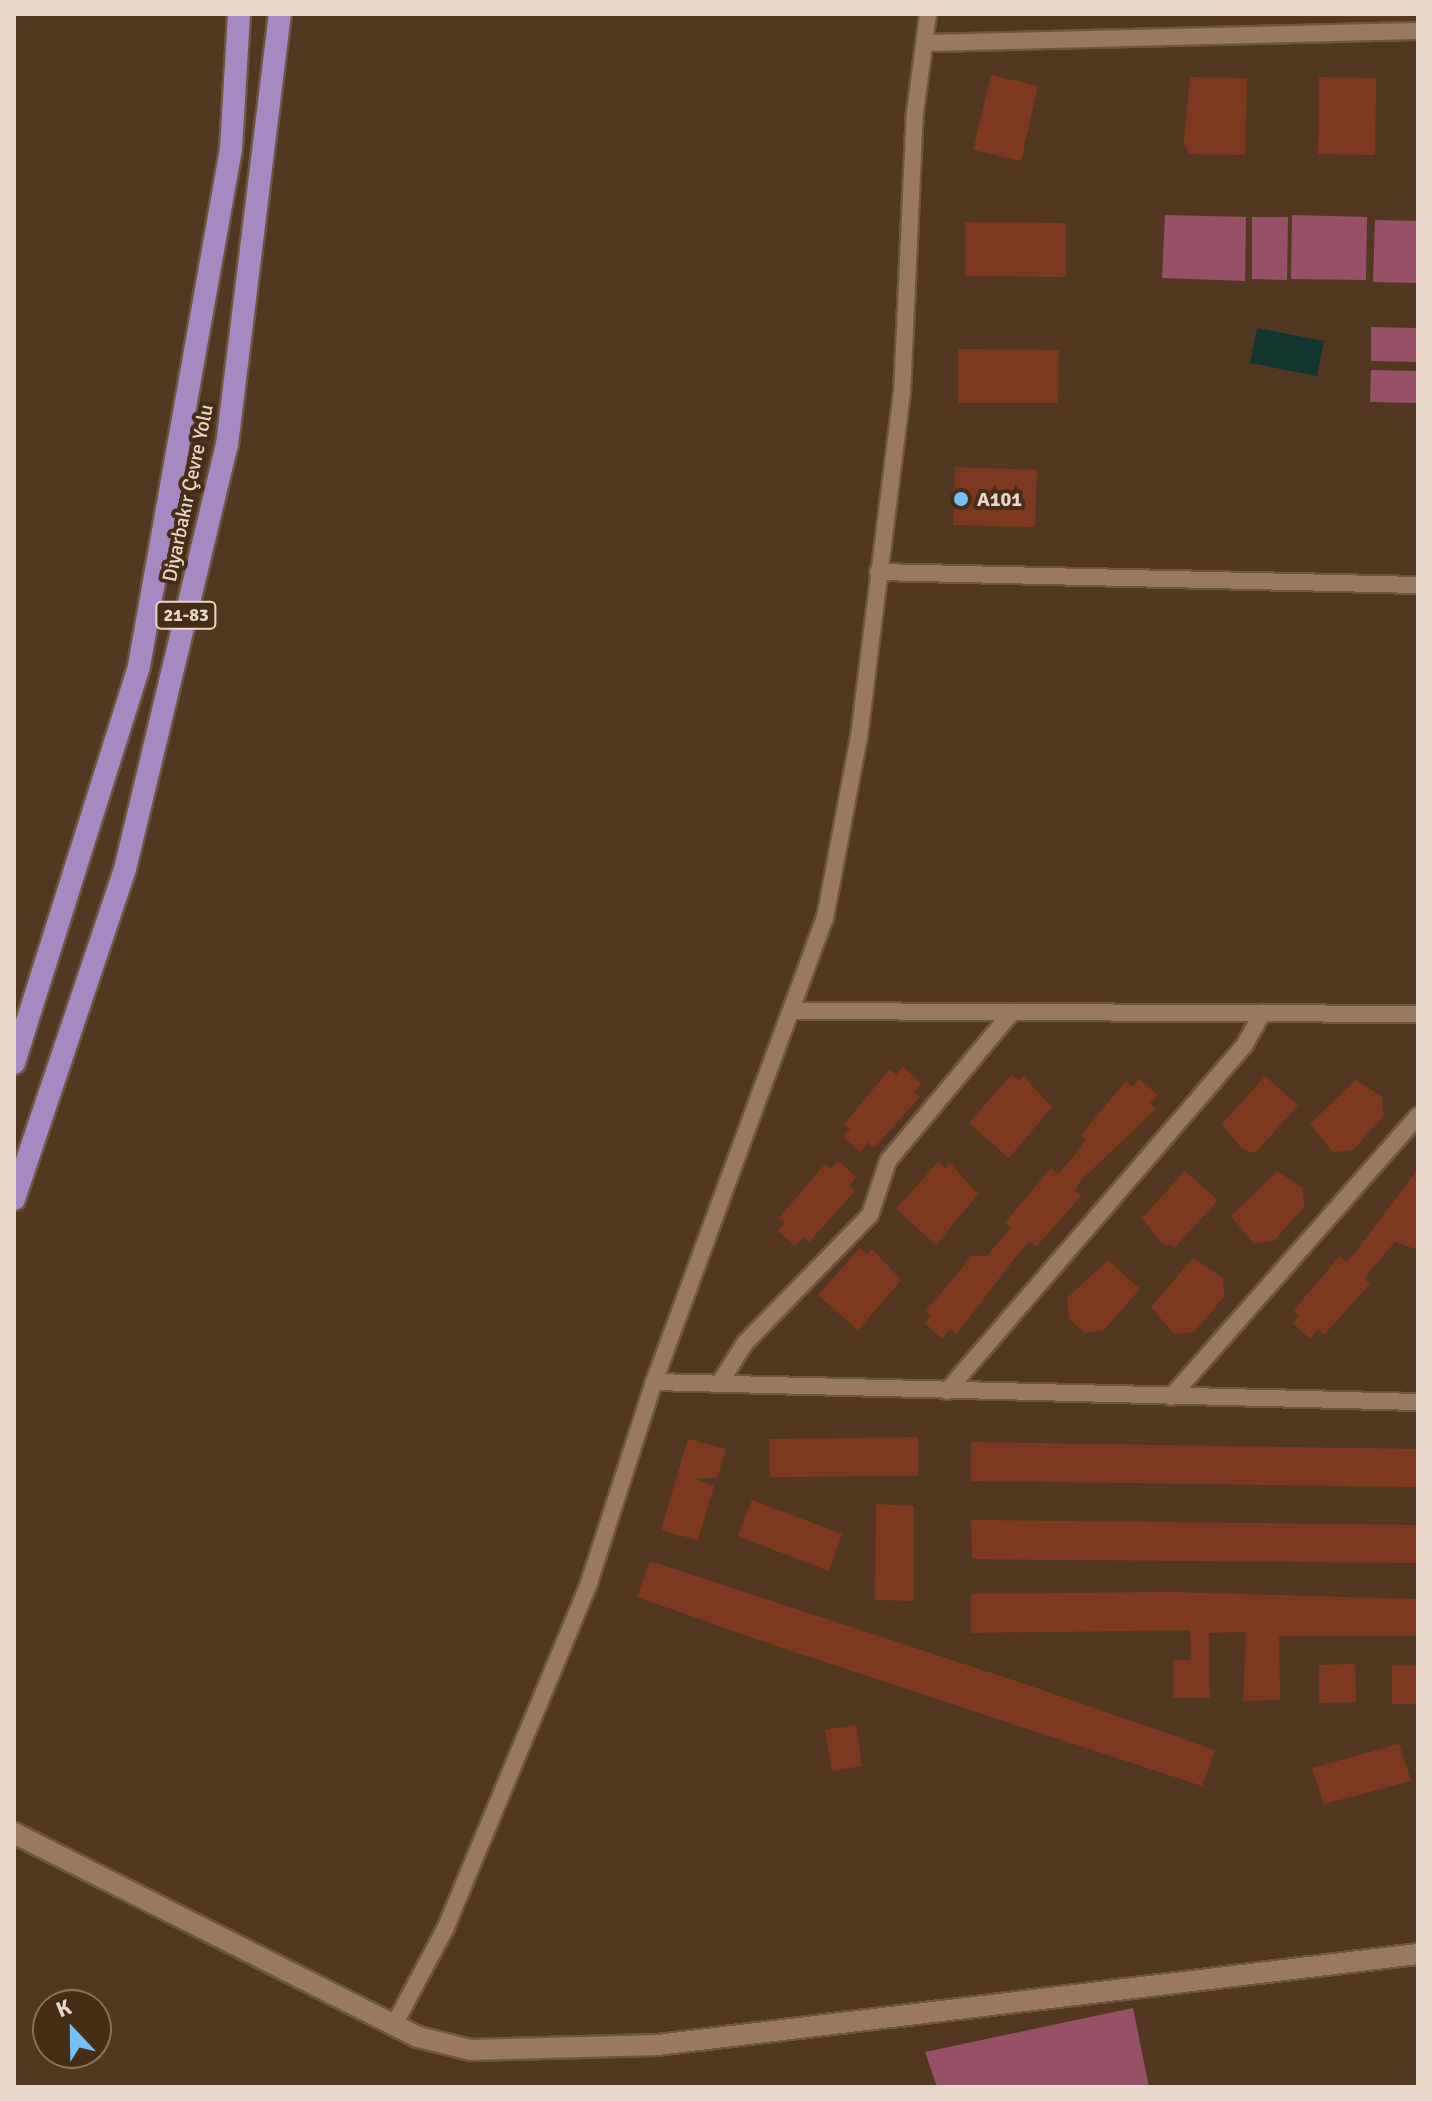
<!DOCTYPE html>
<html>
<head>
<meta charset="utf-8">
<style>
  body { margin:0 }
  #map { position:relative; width:1432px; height:2101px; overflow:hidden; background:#533821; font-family:Signika,sans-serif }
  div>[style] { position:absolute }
  .built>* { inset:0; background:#5e3d20 }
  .green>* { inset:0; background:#975167 }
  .water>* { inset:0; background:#13352f }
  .building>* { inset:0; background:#7d3920 }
  .roads { filter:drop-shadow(2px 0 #6d5642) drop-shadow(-2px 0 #6d5642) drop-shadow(0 2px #6d5642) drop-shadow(0 -2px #6d5642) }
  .minor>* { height:16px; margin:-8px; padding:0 8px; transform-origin:8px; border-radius:8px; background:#997a61 }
  .tertiary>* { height:20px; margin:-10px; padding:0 10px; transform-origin:10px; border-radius:10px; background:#997a61 }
  .trunk>* { height:22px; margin:-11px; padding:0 11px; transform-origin:11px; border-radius:11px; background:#a688c2 }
  .dots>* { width:22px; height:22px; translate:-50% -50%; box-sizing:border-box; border:4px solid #482d16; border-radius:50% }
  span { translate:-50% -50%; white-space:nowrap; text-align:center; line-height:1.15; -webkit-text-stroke:8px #482d16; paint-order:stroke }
  .shield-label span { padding:2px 6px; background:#482d16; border:2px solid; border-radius:6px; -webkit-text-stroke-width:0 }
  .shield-label { font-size:18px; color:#e9d8ca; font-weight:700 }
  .street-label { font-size:20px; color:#e9d8ca }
  .poi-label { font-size:20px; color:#e9d8ca; font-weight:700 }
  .left { translate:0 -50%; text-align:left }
  .frame { position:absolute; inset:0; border:16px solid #e9d8ca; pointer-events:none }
  .north { position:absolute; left:32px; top:1989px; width:80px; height:80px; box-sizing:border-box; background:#482d16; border:2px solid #88715e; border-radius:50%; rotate:338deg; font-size:22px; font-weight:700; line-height:32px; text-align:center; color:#e9d8ca }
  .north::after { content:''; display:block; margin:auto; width:28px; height:36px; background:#73c1f6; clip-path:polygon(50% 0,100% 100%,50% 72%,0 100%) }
</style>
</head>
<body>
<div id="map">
  <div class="built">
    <div style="clip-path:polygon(1174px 14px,1407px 14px,1407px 18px)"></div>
  </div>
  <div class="green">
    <div style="clip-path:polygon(1165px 215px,1246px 217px,1245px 281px,1162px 278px)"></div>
    <div style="clip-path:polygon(1292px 215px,1367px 217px,1366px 280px,1291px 279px)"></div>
    <div style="clip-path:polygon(1252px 217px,1288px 217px,1287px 280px,1252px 279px)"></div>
    <div style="clip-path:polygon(1375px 220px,1418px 221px,1418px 283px,1373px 282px)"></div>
    <div style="clip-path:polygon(1371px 327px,1418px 328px,1418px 362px,1371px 361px)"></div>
    <div style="clip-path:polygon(1371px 370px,1418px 371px,1418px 403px,1370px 402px)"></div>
    <div style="clip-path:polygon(1133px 2008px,1149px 2087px,937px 2087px,925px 2052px)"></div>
  </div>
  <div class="water">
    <div style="clip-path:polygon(1257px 328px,1324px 341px,1317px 376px,1250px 363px)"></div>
  </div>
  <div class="building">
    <div style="clip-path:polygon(991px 75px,1038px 86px,1021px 161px,973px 150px)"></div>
    <div style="clip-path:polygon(1190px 77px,1247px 78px,1245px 155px,1189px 154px,1184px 143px)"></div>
    <div style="clip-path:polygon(1319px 77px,1376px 78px,1375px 155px,1318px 154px)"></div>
    <div style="clip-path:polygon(965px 222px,1066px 223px,1066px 277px,965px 276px)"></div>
    <div style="clip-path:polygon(958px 349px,1059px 350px,1058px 403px,958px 403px)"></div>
    <div style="clip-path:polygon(955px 467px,1037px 470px,1035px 527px,953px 525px)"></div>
    <div style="clip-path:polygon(903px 1067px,921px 1083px,914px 1092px,920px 1097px,874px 1148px,868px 1142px,860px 1152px,843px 1136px,850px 1129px,844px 1124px,890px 1069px,896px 1075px)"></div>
    <div style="clip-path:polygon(1011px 1075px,1019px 1081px,1023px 1076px,1052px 1107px,1009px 1158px,969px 1123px)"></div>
    <div style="clip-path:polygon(1265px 1076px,1298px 1105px,1255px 1153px,1242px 1149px,1222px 1124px)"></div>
    <div style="clip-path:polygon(1139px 1079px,1158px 1095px,1150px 1103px,1156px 1109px,1081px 1180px,1075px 1190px,1081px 1196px,1036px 1247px,1030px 1241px,1021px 1250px,956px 1335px,950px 1329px,942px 1339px,925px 1323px,932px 1316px,926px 1311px,972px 1256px,987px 1256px,1011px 1228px,1006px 1222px,1013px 1213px,1051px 1168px,1058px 1174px,1080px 1149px,1086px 1140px,1081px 1135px,1126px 1081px,1132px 1087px)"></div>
    <div style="clip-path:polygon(1356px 1080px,1382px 1097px,1383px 1116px,1353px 1150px,1333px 1152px,1310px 1124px)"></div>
    <div style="clip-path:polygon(838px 1161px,856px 1177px,849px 1186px,855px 1191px,809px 1242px,803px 1237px,795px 1246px,778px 1231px,785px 1223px,779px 1218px,825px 1164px,831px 1169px)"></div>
    <div style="clip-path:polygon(938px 1162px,945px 1168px,950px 1163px,978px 1194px,936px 1245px,896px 1209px)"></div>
    <div style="clip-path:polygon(1418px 1169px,1418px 1250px,1395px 1242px,1364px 1278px,1370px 1284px,1359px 1296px,1324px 1335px,1318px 1329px,1310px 1339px,1293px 1323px,1300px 1316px,1294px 1310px,1340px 1256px,1346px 1261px,1354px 1254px)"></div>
    <div style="clip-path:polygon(1185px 1171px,1218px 1200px,1175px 1247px,1162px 1243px,1142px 1218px)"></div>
    <div style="clip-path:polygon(1277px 1171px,1303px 1188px,1304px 1207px,1274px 1241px,1254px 1244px,1231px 1216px)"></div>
    <div style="clip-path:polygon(860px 1248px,867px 1254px,872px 1249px,901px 1280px,858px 1330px,818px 1295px)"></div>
    <div style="clip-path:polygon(1193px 1258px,1223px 1278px,1224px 1297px,1194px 1332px,1174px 1334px,1151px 1307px)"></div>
    <div style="clip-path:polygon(1108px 1260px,1140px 1289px,1104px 1330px,1085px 1333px,1069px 1319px,1067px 1298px)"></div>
    <div style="clip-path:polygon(918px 1437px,918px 1476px,770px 1477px,769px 1439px)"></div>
    <div style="clip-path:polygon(688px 1439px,726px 1449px,717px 1478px,694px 1478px,714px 1486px,698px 1540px,661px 1530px)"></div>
    <div style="clip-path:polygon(971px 1442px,1418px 1449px,1418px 1487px,971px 1481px)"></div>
    <div style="clip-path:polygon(752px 1500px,842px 1534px,829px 1571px,738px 1536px)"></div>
    <div style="clip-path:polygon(876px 1504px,914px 1506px,914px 1601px,875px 1600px)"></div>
    <div style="clip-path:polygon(971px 1520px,1418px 1525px,1418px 1563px,972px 1559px)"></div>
    <div style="clip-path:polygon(650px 1561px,1025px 1684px,1215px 1750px,1202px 1786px,782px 1648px,637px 1597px)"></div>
    <div style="clip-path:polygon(1170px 1592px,1418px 1599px,1418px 1636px,1279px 1636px,1280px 1700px,1243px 1701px,1246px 1632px,1209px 1633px,1210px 1698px,1173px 1698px,1173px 1660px,1191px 1660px,1190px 1630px,971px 1633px,971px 1594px)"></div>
    <div style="clip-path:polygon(1355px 1664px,1356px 1702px,1319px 1703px,1319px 1665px)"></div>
    <div style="clip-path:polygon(1418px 1665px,1418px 1704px,1392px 1704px,1392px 1666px)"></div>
    <div style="clip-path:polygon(856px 1725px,862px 1766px,832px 1771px,825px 1730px)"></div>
    <div style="clip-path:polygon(1399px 1744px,1411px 1781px,1324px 1804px,1312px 1768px)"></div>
  </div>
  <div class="roads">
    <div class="minor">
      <div style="left:925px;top:43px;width:493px;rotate:-1.4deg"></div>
      <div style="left:878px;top:572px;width:540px;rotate:1.38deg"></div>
      <div style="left:792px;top:1011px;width:626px;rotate:0.27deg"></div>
      <div style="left:654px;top:1382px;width:764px;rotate:1.5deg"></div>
      <div style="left:719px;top:1384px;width:49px;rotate:-57.6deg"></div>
      <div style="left:745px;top:1343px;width:179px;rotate:-45.7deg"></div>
      <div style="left:870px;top:1215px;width:57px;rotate:-71.6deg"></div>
      <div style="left:888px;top:1161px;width:194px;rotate:-50.2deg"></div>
      <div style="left:947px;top:1391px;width:455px;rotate:-49.3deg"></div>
      <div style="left:1244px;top:1046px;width:38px;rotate:-61deg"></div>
      <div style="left:1171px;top:1397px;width:374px;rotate:-48.7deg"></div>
      <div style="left:394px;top:2025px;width:111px;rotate:-62deg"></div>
      <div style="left:446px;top:1927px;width:373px;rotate:-67.4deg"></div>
      <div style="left:589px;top:1583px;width:211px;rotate:-72.1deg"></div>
      <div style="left:654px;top:1382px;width:495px;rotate:-69.8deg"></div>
      <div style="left:825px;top:918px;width:184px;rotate:-79.4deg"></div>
      <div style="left:859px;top:737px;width:346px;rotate:-82.9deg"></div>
      <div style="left:902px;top:394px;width:281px;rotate:-87.4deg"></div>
      <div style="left:915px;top:113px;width:100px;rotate:-82.5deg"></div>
    </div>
    <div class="tertiary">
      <div style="left:14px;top:1833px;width:453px;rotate:26.8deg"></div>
      <div style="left:418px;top:2037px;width:55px;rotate:13.8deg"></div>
      <div style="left:471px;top:2050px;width:186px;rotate:-1.5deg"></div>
      <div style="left:657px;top:2045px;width:766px;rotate:-6.82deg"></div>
    </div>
    <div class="trunk">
      <div style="left:14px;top:1063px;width:416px;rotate:-72.5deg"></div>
      <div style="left:139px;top:666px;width:525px;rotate:-79.91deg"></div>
      <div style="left:231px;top:149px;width:135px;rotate:-86.6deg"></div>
      <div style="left:14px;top:1199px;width:348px;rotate:-71.4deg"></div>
      <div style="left:125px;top:869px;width:436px;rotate:-76.5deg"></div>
      <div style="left:227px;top:445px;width:434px;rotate:-83deg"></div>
    </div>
  </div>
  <div class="dots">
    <div style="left:961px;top:499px;background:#73c1f6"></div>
  </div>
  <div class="shield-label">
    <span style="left:186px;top:615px">21-83</span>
  </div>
  <div class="street-label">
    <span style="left:188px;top:493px;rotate:-78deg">Diyarbakır Çevre Yolu</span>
  </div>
  <div class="poi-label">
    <span class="left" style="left:977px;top:499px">A101</span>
  </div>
  <div class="frame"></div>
  <div class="north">K</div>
</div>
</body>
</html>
